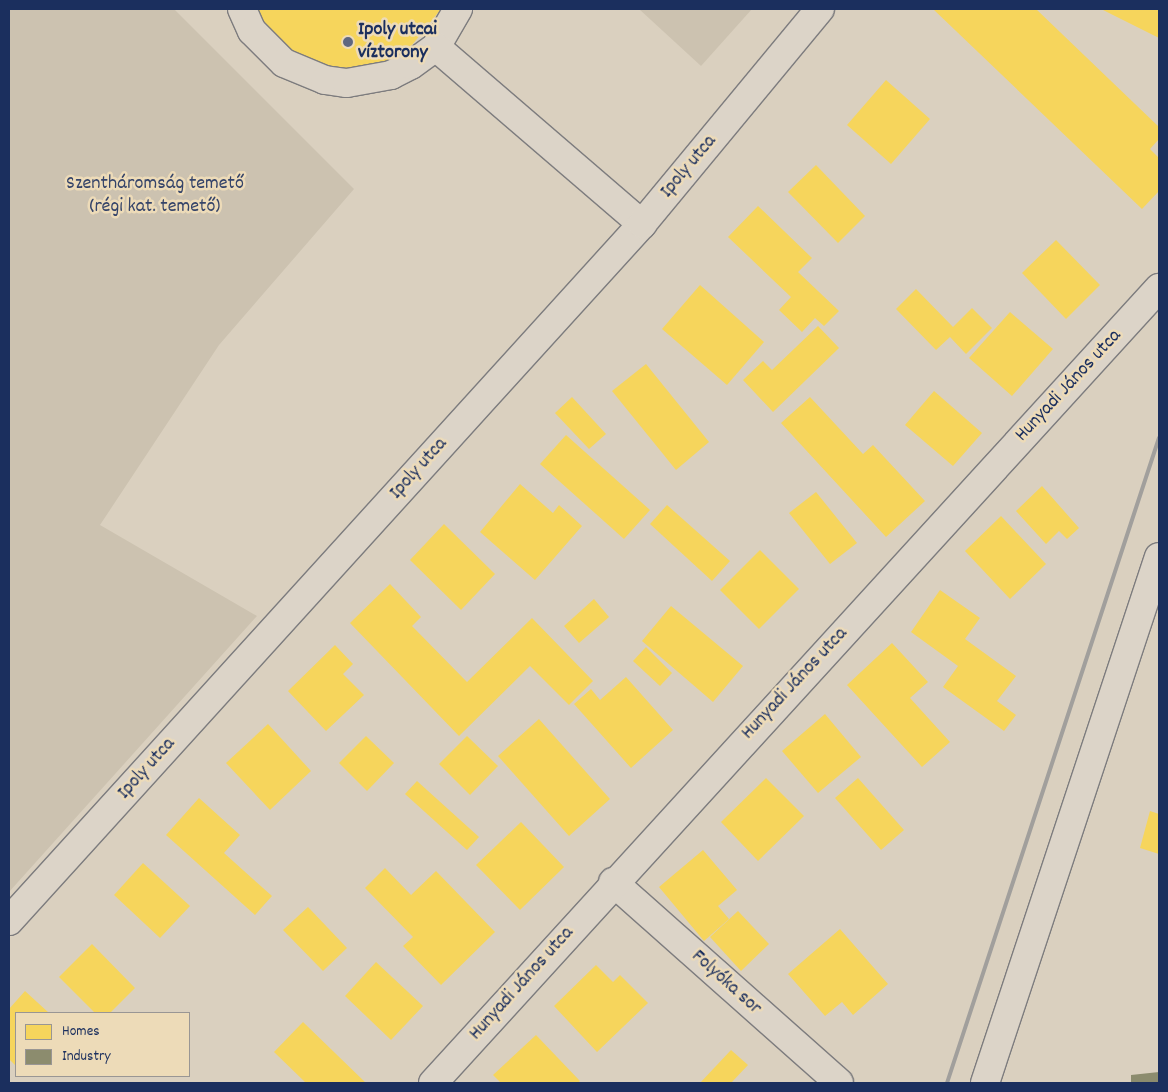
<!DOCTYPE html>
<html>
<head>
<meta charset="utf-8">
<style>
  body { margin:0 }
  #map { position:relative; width:1168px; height:1092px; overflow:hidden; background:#dad0bf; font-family:Dekko,sans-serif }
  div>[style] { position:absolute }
  .green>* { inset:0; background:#ccc2b0 }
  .homes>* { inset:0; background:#f6d55c }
  .industry>* { inset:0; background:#8c8c6e }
  .roads { filter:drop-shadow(1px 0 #7d7c7e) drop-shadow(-1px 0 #7d7c7e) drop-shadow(0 1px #7d7c7e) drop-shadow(0 -1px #7d7c7e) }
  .minor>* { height:28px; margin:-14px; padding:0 14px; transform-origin:14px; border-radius:14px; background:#dcd4c8 }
  .rail>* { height:4px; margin:-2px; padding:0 2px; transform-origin:2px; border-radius:2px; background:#a19f9c }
  .dots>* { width:14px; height:14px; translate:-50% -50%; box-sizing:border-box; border:2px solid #eddbb8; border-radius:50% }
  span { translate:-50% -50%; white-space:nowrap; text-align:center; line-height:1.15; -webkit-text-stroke:5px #eddbb8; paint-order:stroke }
  .poi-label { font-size:20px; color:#1b2f5e; font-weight:700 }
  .left { translate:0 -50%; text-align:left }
  .street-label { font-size:20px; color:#1b2f5e }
  .park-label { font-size:20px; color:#354469 }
  .frame { position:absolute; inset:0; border:10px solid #1b2f5e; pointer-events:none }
  .legend { position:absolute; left:15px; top:1012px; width:175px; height:65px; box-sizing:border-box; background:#eddbb8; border:1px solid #999694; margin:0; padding:6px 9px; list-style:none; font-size:15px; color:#1b2f5e }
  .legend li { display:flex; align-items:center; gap:10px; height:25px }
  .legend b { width:25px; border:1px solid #999694 }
</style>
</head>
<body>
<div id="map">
  <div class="green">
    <div style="clip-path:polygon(9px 9px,174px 9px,354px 189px,219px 345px,100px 525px,257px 616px,9px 892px)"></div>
    <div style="clip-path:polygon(639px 9px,752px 9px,701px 66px)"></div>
  </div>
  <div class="homes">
    <div style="clip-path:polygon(254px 9px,441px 9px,408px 50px,389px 61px,346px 70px,324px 67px,285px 48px,269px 33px)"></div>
    <div style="clip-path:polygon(933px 9px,1036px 9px,1159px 127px,1159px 139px,1150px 149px,1159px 158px,1159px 191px,1142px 209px)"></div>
    <div style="clip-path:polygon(1101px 9px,1159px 9px,1159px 38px)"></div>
    <div style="clip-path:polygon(886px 80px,930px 119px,891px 164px,847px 125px)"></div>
    <div style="clip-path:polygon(816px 165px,865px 216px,838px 243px,788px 192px)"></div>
    <div style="clip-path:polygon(758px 206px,812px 258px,798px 272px,839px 311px,824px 326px,815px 318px,802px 332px,779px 310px,791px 297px,728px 237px)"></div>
    <div style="clip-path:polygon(1056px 240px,1100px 285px,1066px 319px,1022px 273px)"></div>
    <div style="clip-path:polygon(700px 285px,764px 342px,727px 385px,662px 329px)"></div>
    <div style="clip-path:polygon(916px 289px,953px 327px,972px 308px,992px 328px,966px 354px,950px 337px,936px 350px,896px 309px)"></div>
    <div style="clip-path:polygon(1010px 312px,1053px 349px,1012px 396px,969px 358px)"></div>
    <div style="clip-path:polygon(818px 326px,839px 348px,773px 412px,743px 380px,763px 361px,772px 370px)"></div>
    <div style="clip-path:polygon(646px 364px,709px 442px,676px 470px,612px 391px)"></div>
    <div style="clip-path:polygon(934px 391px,982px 433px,953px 466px,905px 425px)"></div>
    <div style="clip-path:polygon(572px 397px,606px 434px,589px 449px,555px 413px)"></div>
    <div style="clip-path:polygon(810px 397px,863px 454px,873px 445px,925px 501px,886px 537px,781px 423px)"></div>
    <div style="clip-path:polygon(566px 435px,650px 510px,624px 539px,540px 464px)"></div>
    <div style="clip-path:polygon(520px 484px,553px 513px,559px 505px,582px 526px,535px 580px,480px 532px)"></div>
    <div style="clip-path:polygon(1042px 486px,1079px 528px,1067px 539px,1059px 531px,1046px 544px,1016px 511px)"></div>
    <div style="clip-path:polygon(816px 492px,857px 543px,830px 564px,789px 513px)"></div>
    <div style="clip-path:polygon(667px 505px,730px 561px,712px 581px,650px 524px)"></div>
    <div style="clip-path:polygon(1001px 516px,1046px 564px,1010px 599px,965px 551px)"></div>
    <div style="clip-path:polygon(444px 524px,495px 574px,461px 610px,410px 560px)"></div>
    <div style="clip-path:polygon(760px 550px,799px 589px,759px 629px,720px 590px)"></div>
    <div style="clip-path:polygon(390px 584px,421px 617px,412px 626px,467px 682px,532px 618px,593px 681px,569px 705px,530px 666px,459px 736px,350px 623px)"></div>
    <div style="clip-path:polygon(940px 590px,980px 618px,965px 639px,1016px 676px,997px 701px,1016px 715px,1004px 731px,943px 687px,958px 666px,911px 632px)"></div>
    <div style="clip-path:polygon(594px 599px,609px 617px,579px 643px,564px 626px)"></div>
    <div style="clip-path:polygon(671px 606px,743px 666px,713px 702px,642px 641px)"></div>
    <div style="clip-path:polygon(892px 643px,928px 682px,910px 698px,950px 742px,922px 767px,847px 685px)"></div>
    <div style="clip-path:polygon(335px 645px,353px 664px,343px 674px,364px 695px,326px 731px,288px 691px)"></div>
    <div style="clip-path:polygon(646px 647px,672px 673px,660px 686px,633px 661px)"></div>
    <div style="clip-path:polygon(626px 677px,673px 730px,631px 768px,574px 704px,591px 689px,600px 700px)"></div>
    <div style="clip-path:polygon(825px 714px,861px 757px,818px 793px,782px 751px)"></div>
    <div style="clip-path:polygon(539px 719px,610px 799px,569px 836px,498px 756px)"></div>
    <div style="clip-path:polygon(268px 724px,311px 771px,270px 810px,226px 763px)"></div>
    <div style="clip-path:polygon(366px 736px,394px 763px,367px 791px,339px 763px)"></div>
    <div style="clip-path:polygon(467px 736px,498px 766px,470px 795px,439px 764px)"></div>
    <div style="clip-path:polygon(766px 778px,804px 816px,758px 861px,721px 822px)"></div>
    <div style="clip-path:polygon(858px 778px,904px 830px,881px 850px,835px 798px)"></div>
    <div style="clip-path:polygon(417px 781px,479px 837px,467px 850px,405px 794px)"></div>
    <div style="clip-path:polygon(199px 798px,240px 835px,224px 853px,272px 896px,255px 915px,166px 835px)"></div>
    <div style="clip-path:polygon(1150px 811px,1159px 814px,1159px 854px,1140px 848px)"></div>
    <div style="clip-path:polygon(521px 822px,564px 867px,520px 910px,476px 865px)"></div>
    <div style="clip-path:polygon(703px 850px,737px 890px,718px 906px,729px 919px,704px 941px,659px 887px)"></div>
    <div style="clip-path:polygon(143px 863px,190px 906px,160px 938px,114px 895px)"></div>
    <div style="clip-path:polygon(385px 868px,411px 895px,436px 871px,495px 932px,441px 985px,403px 946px,413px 937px,365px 888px)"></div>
    <div style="clip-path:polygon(308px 907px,347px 948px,323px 971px,283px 930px)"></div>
    <div style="clip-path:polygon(738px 911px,769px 944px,741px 971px,710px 937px)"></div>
    <div style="clip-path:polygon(840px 929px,888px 984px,853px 1015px,842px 1002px,825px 1016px,788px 974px)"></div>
    <div style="clip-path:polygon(92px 944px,135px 988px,110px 1013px,95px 1013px,59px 977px)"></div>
    <div style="clip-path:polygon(376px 962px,423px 1006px,391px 1040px,345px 996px)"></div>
    <div style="clip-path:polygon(596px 965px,613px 982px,620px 975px,648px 1003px,597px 1052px,554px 1006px)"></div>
    <div style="clip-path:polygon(25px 991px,49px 1013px,16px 1013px,16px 1066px,9px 1059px,9px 1009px)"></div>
    <div style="clip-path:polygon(303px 1022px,366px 1083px,306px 1083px,274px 1052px)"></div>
    <div style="clip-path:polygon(536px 1035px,580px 1081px,578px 1083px,501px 1083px,493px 1075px)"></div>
    <div style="clip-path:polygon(731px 1050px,748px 1065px,731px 1083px,700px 1083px)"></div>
  </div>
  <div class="industry">
    <div style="clip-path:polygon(1159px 1072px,1159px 1083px,1131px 1083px,1131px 1075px)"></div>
  </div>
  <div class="roads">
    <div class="minor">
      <div style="left:242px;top:9px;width:24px;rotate:66deg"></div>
      <div style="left:252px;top:31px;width:45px;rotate:45deg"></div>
      <div style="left:284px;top:63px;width:44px;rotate:22.5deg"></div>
      <div style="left:325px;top:80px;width:22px;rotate:8deg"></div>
      <div style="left:347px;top:83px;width:45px;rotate:-10.3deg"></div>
      <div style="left:391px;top:75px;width:22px;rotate:-27deg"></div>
      <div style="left:411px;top:65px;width:31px;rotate:-36deg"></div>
      <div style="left:436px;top:47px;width:44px;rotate:-59.9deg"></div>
      <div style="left:436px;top:47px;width:272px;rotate:40.7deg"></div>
      <div style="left:613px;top:882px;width:302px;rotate:41.6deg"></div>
      <div style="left:9px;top:921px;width:942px;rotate:-47.75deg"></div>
      <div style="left:642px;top:224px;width:279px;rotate:-50.4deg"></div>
      <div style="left:433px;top:1083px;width:1077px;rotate:-47.6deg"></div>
      <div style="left:985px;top:1083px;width:554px;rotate:-71.7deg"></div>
    </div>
  </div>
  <div class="rail">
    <div style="left:947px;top:1083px;width:679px;rotate:-71.81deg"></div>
  </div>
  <div class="dots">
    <div style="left:348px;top:42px;background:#5e6780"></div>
  </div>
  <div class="poi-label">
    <span class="left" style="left:358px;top:42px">Ipoly utcai<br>víztorony</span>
  </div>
  <div class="street-label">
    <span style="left:689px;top:167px;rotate:-50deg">Ipoly utca</span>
    <span style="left:1069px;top:386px;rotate:-47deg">Hunyadi János utca</span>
    <span style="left:419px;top:469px;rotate:-48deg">Ipoly utca</span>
    <span style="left:795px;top:684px;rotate:-47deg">Hunyadi János utca</span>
    <span style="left:147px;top:769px;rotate:-48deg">Ipoly utca</span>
    <span style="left:726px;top:983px;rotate:42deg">Folyóka sor</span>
    <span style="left:522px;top:984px;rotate:-48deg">Hunyadi János utca</span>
  </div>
  <div class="park-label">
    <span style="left:155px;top:196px">Szentháromság temető<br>(régi kat. temető)</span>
  </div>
  <div class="frame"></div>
  <ul class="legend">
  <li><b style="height:14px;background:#f6d55c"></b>Homes</li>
  <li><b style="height:14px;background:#8c8c6e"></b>Industry</li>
  </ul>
</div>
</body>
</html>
